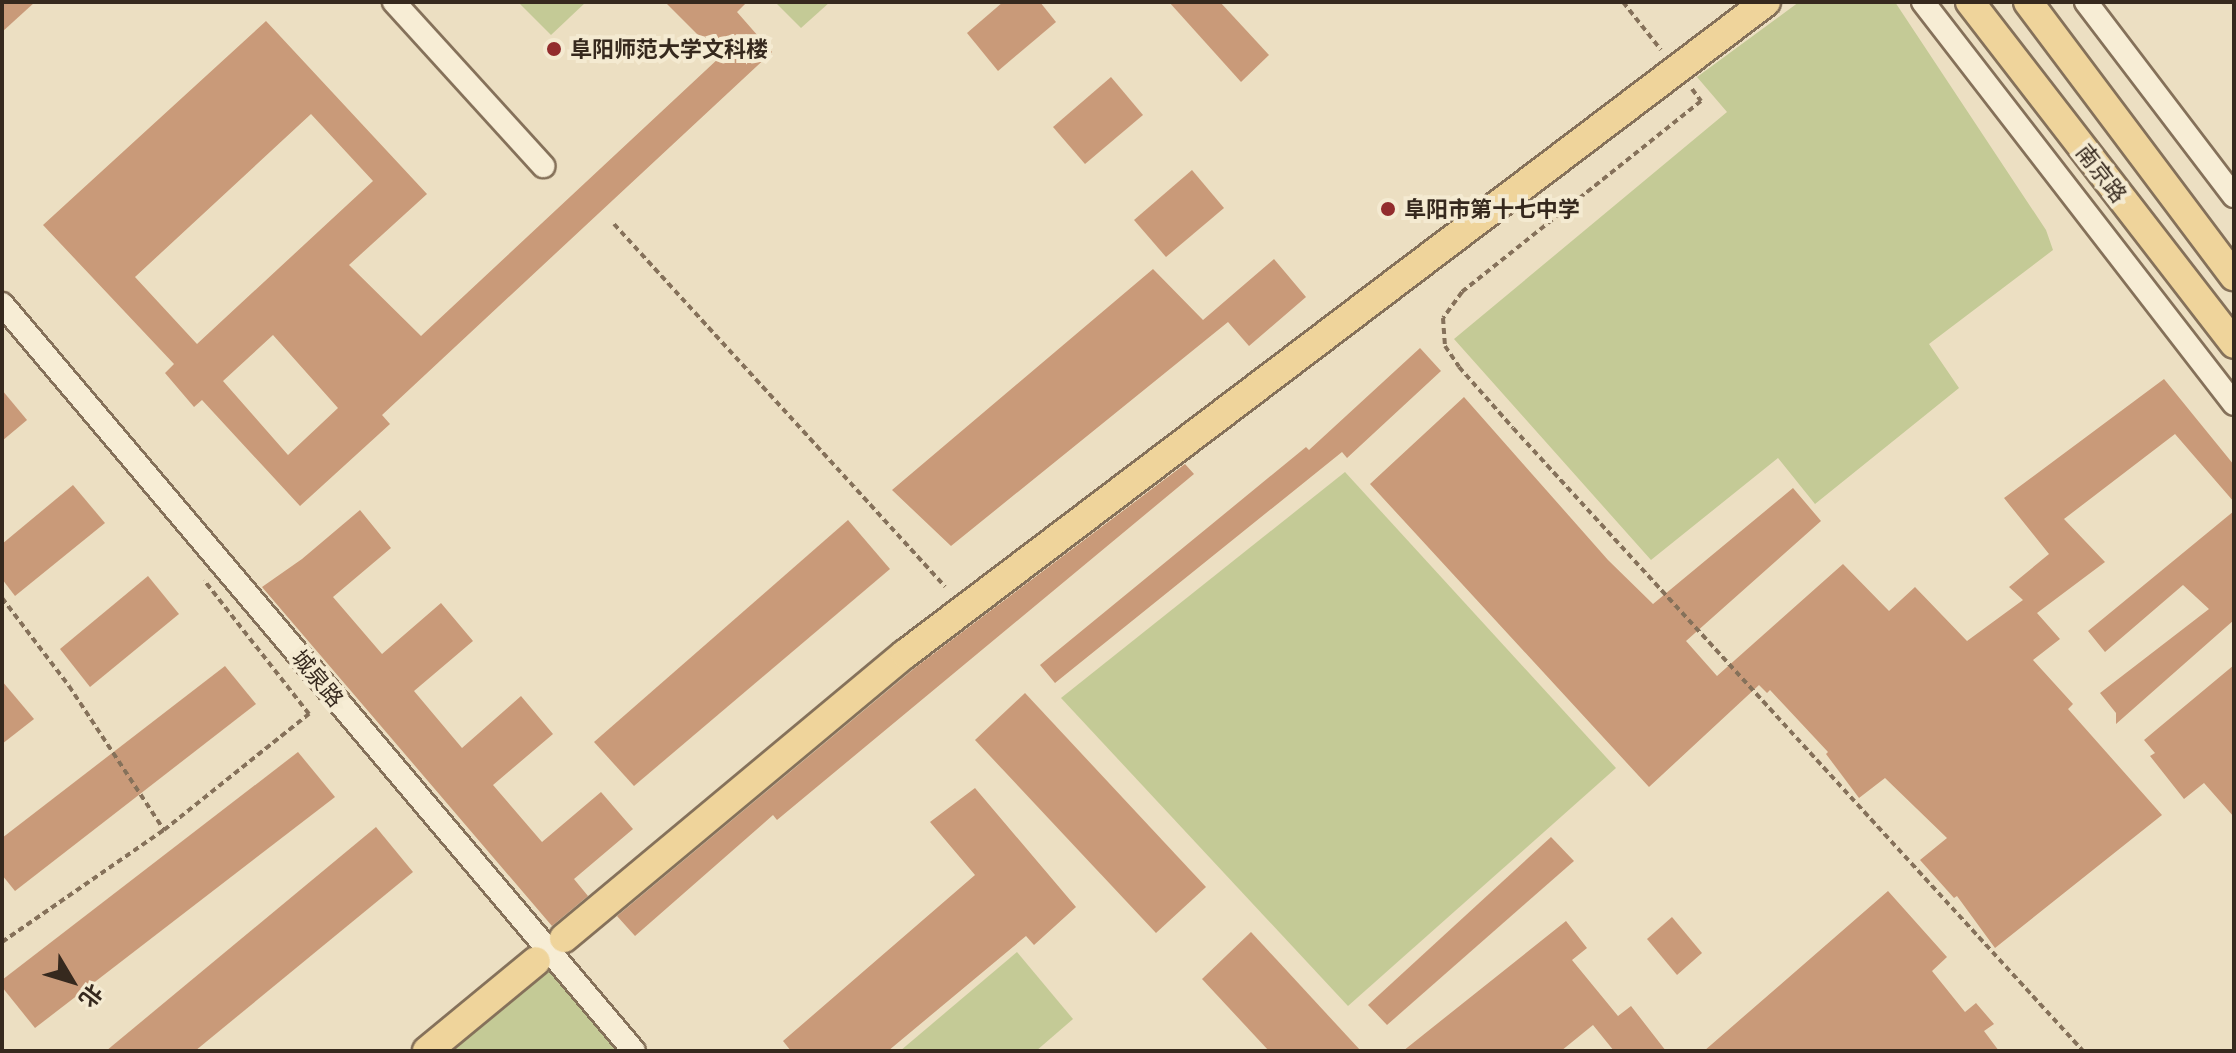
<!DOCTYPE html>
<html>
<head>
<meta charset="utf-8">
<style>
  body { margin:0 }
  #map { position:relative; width:2236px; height:1053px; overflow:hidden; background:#ecdfc2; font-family:"PT Serif","Noto Sans SC",serif }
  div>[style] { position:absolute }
  .green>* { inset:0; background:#c4ca96 }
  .building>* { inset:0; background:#c99a79 }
  .path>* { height:4px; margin-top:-2px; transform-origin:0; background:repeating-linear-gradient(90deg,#85715a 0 6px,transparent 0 10px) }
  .roads { filter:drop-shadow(2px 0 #85715a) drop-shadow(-2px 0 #85715a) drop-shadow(0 2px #85715a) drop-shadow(0 -2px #85715a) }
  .minor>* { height:22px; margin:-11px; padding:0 11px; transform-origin:11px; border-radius:11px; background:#f7edd5 }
  .major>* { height:28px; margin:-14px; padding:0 14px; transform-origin:14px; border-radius:14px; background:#efd49b }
  .dots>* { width:22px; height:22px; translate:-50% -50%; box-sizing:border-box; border:4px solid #f4ead1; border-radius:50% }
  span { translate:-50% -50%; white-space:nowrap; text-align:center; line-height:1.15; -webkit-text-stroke:8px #f4ead1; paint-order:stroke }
  .poi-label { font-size:22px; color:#36291e; font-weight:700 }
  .left { translate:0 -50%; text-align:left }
  .street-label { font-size:22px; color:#36291e }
  .frame { position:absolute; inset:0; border:4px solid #36291e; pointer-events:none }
  .north { position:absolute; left:32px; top:941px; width:80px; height:80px; -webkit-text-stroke:6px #f4ead1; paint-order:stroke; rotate:128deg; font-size:22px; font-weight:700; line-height:32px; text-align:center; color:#36291e }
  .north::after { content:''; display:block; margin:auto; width:28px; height:36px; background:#36291e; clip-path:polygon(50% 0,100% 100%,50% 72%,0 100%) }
</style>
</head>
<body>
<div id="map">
  <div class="green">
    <div style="clip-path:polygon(518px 2px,586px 2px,551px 35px)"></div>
    <div style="clip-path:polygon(775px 2px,830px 2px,801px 28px)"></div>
    <div style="clip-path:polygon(1799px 2px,1895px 2px,2046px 230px,2053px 250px,1929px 344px,1959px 388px,1815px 504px,1778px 458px,1651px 560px,1454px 339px,1727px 112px,1697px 77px)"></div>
    <div style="clip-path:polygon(1345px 472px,1616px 768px,1348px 1006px,1061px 698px)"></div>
    <div style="clip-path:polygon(1017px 952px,1073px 1019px,1036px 1051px,900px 1051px)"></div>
    <div style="clip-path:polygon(550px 965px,627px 1051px,445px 1051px)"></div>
  </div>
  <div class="building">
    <div style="clip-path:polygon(2px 2px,35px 2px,2px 32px)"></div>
    <div style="clip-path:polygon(evenodd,665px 2px,747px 2px,737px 12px,772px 52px,382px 415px,390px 424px,300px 506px,202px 400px,194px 407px,165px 373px,174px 364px,43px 225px,266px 21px,427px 194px,349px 265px,421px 336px,720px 57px,665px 2px,311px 114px,373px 181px,197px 344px,135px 277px,311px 114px,665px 2px,273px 335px,338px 408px,288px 455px,223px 381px,273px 335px)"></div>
    <div style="clip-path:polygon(1003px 2px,1040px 2px,1056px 22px,998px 71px,967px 33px)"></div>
    <div style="clip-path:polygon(1169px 2px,1220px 2px,1269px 55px,1241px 82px)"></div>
    <div style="clip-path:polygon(1111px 77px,1143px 115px,1085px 164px,1053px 127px)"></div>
    <div style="clip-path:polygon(1192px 170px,1224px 208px,1166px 257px,1134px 220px)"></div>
    <div style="clip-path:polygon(1274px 259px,1306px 297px,1249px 346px,1228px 322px,951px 546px,892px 490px,1153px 269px,1203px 320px)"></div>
    <div style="clip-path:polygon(1420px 348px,1441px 371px,1347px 458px,1342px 452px,1055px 683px,1040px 665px,1306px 447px,1309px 450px)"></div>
    <div style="clip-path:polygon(2164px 379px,2234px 465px,2234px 502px,2175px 434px,2064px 519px,2105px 562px,2037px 613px,2060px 639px,2033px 660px,2073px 704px,2068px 709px,2162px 815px,1995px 948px,1957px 896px,1954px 898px,1920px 860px,1947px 838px,1885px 778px,1859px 798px,1826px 754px,1828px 752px,1770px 690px,1767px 693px,1759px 685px,1649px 787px,1370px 484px,1464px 397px,1608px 560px,1653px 604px,1793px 488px,1821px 521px,1686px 641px,1717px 676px,1843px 564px,1889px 611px,1915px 587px,1967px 641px,2023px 600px,2009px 587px,2049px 554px,2004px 498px)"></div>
    <div style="clip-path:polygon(2px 390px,27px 420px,2px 441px)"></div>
    <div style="clip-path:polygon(1185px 464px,1194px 474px,777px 820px,773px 815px,635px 936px,617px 916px,916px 667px)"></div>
    <div style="clip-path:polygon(73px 485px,105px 523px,15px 596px,2px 579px,2px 544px)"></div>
    <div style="clip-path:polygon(360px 510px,391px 548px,333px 597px,382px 654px,441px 603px,473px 641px,414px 691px,462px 748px,521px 696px,553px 734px,493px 785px,542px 842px,601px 792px,633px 829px,574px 879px,588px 896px,552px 926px,262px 587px,302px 559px)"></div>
    <div style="clip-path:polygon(2234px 511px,2234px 620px,2116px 724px,2116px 713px,2100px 693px,2209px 609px,2183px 585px,2105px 652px,2088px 631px)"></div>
    <div style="clip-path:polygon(848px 520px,890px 569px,634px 786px,594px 742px)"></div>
    <div style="clip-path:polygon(148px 576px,179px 614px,90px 687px,60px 649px)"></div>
    <div style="clip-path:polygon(2234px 665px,2234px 817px,2204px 783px,2184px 799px,2150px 756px,2155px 753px,2144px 740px)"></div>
    <div style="clip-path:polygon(225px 666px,256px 704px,15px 891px,2px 875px,2px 838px)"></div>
    <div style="clip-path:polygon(2px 681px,34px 719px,2px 744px)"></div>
    <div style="clip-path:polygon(1025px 693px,1206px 887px,1156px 933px,975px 740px)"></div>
    <div style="clip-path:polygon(298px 752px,335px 797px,35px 1028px,2px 987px,2px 980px)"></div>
    <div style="clip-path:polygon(975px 788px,1076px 907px,1034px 945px,1026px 936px,888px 1051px,791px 1051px,783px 1041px,975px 875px,930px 822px)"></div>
    <div style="clip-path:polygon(376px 827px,413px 872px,195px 1051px,106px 1051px)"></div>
    <div style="clip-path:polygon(1551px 837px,1574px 861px,1387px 1025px,1368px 1005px)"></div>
    <div style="clip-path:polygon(1888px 891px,1947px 957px,1932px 971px,1965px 1012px,1976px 1003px,1994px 1024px,1984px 1031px,1999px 1051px,1704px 1051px)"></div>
    <div style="clip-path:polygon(1672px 917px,1702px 953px,1677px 975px,1647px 939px)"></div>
    <div style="clip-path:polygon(1566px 921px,1587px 948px,1572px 960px,1618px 1016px,1631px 1006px,1666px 1051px,1614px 1051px,1593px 1025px,1561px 1051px,1403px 1051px)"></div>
    <div style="clip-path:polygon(1251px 932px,1361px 1051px,1269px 1051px,1202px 979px)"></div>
  </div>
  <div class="path">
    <div style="left:1623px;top:2px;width:61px;rotate:51.6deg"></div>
    <div style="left:1692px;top:89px;width:15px;rotate:53deg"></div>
    <div style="left:1701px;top:101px;width:306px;rotate:141.4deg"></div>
    <div style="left:1462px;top:292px;width:32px;rotate:126deg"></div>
    <div style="left:1443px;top:318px;width:28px;rotate:86deg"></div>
    <div style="left:1445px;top:346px;width:25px;rotate:56deg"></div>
    <div style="left:1459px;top:367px;width:81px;rotate:48.5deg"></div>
    <div style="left:1513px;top:428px;width:844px;rotate:47.54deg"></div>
    <div style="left:614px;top:224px;width:491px;rotate:47.6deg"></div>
    <div style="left:2px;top:598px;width:111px;rotate:52.7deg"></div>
    <div style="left:69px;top:686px;width:173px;rotate:56.6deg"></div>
    <div style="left:164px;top:830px;width:186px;rotate:-38.7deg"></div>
    <div style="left:309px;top:714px;width:170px;rotate:-128.1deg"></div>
    <div style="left:2px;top:942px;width:197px;rotate:-34.7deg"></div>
  </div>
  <div class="roads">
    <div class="minor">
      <div style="left:394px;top:2px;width:222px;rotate:47.7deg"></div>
      <div style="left:1923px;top:2px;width:508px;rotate:52.27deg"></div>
      <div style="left:2086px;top:2px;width:244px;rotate:52.7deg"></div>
      <div style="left:2px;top:304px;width:978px;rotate:49.77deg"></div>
    </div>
    <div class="major">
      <div style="left:1970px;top:2px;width:432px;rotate:52.3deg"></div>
      <div style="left:2028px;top:2px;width:343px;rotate:53.1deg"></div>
      <div style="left:564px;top:938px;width:444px;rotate:-39.8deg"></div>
      <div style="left:905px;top:654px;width:1080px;rotate:-37.14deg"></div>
      <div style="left:427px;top:1051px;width:141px;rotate:-39.5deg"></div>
    </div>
  </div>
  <div class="dots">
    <div style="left:554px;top:49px;background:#922c2d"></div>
    <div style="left:1388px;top:209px;background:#922c2d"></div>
  </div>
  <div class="poi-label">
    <span class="left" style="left:570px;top:49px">阜阳师范大学文科楼</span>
    <span class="left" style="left:1404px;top:209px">阜阳市第十七中学</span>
  </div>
  <div class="street-label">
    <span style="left:2102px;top:173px;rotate:52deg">南京路</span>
    <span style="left:318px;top:678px;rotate:50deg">城泉路</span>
  </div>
  <div class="frame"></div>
  <div class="north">北</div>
</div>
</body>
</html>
